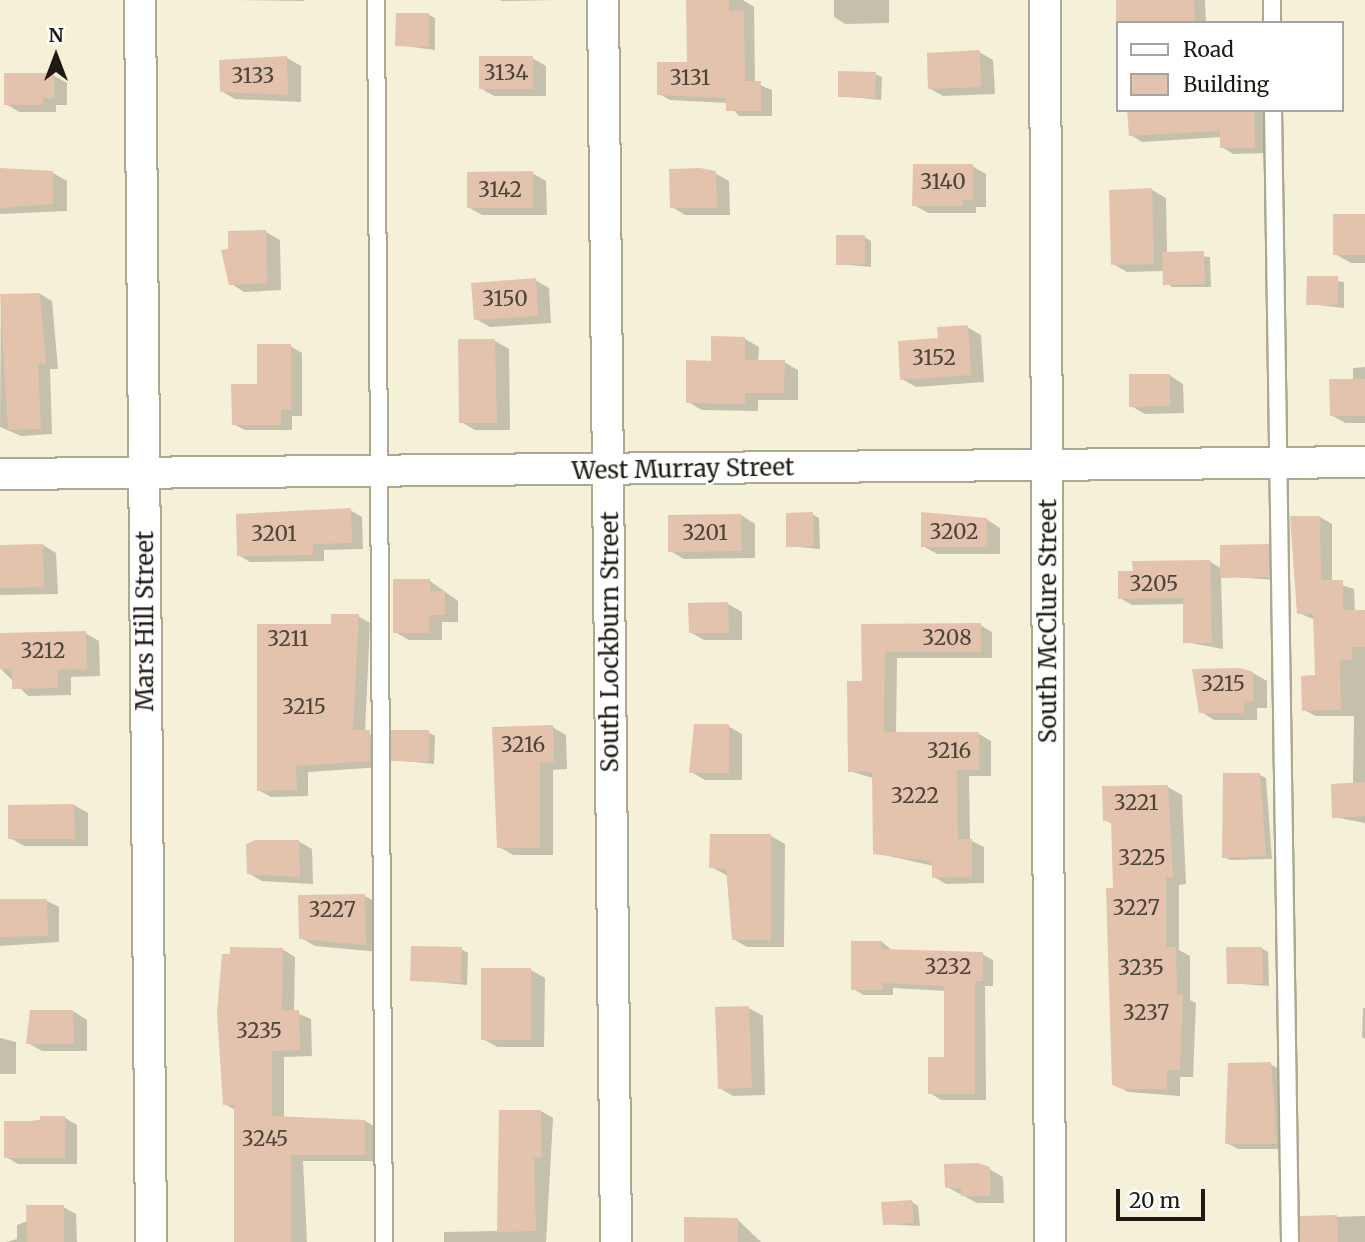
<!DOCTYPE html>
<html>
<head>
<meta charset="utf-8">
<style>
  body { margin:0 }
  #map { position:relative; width:1365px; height:1242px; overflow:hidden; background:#f5f0d8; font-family:Merriweather,serif }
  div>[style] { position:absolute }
  .shadow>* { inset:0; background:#0003 }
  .building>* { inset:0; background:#e3c3ae }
  .roads { filter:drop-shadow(2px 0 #aca891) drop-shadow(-2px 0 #aca891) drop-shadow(0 2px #aca891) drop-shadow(0 -2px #aca891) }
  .service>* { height:16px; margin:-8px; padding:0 8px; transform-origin:8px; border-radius:8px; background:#fff }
  .minor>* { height:30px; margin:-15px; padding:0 15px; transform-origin:15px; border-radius:15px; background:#fff }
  span { translate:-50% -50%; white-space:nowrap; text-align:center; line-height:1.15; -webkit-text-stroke:5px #fff; paint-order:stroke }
  .number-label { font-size:21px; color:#4e453a }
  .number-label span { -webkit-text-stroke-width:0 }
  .street-label { font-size:24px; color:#1d1b13 }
  .legend { position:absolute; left:1116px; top:21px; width:228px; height:91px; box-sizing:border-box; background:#fff; border:2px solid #a5a4a1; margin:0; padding:9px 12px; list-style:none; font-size:21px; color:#1d1b13 }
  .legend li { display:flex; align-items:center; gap:14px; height:35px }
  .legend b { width:35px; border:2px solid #a5a4a1 }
  .north { position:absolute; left:21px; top:21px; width:70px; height:70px; -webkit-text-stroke:5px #fff; paint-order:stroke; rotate:0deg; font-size:19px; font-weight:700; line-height:28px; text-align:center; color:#1d1b13 }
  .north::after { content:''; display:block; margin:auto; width:24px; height:32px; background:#1d1b13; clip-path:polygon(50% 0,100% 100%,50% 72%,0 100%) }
  .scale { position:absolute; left:1116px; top:1189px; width:89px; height:32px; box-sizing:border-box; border:4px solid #1d1b13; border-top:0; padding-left:9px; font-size:21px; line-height:24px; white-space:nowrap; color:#1d1b13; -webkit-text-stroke:5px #fff; paint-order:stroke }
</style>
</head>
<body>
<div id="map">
  <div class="shadow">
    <div style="clip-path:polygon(235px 0,304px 0,304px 1px)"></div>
    <div style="clip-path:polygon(500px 0,557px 0,502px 1px)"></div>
    <div style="clip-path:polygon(687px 0,743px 0,754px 7px,755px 83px,772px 90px,772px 116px,739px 116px,728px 103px,670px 100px,659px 94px,689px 63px)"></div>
    <div style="clip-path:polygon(834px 0,889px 0,889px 23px,845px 24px,834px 17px)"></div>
    <div style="clip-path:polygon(1117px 0,1205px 0,1206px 23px,1118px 23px)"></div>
    <div style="clip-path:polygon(429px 15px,435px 18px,435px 50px,397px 45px)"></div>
    <div style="clip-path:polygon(979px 52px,993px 60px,995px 94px,943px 96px,929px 88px)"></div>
    <div style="clip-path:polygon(287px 58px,301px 66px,301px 102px,235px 99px,221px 91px)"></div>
    <div style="clip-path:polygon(532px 58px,546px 66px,546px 96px,494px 96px,480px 88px)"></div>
    <div style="clip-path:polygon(875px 74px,882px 77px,881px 100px,840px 96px)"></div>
    <div style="clip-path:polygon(53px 75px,67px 83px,67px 105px,56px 105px,56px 112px,19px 112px,6px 104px)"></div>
    <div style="clip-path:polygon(1129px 110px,1265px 110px,1266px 153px,1233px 154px,1222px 147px,1222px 137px,1142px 142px,1131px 135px)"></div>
    <div style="clip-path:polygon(972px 166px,986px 174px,986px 207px,976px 207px,976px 213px,928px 213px,914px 205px)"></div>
    <div style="clip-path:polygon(0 172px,53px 173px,67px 181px,67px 211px,0 214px)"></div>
    <div style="clip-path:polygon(532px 173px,546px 181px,547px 215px,482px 215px,468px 207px)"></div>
    <div style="clip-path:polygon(715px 173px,729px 181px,730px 215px,685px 215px,672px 207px)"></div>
    <div style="clip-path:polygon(1152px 190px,1166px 198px,1167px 253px,1210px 257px,1211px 287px,1171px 287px,1164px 271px,1127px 272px,1113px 264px)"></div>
    <div style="clip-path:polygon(1365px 216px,1365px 263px,1351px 263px,1335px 254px)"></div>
    <div style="clip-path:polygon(266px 232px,280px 240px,281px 290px,244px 292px,230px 283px)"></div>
    <div style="clip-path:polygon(864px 237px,871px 241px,871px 267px,838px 264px)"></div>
    <div style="clip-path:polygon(1308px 277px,1344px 282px,1344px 308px,1308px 304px)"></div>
    <div style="clip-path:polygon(535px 280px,549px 288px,551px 323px,490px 327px,476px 319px)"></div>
    <div style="clip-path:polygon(40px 294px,52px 301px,58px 369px,50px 369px,52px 434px,21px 436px,0 427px,1px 295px)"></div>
    <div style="clip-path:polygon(967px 327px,981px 335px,984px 382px,916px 387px,902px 379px)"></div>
    <div style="clip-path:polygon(745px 339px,759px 347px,758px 362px,784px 362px,798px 370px,798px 400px,758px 400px,758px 411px,702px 410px,688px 402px,712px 363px)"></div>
    <div style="clip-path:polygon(460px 341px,495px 341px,509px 349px,510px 430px,475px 430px,461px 422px)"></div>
    <div style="clip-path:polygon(290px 346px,302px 353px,302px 416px,292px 416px,292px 430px,245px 430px,233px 424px)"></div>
    <div style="clip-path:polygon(1365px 367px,1365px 423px,1345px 423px,1331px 415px,1353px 381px,1353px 368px)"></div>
    <div style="clip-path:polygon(1169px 375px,1183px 384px,1184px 413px,1145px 414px,1131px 406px)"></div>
    <div style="clip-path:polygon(350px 510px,362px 517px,363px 549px,324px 550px,324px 561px,250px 562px,238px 555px)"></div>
    <div style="clip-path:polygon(812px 514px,819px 518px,820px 549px,788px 546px)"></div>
    <div style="clip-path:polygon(741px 515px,755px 524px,755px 558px,684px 559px,670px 551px)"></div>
    <div style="clip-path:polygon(1320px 517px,1332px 524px,1332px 582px,1354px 589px,1355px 612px,1365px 612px,1365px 823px,1334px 817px,1353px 785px,1354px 716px,1316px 716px,1304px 710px,1317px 677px,1315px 620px,1299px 613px)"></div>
    <div style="clip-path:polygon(986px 519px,1000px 528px,1000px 554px,937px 554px,923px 546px)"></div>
    <div style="clip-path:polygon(43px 545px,56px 553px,58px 594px,0 595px,0 546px)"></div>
    <div style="clip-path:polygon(1269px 546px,1275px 550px,1275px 580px,1221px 576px,1223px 649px,1185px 642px,1184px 604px,1132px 605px,1120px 598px,1209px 561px,1222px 569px)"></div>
    <div style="clip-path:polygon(430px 581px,458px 601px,458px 622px,442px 622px,442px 640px,409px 640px,395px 632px)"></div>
    <div style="clip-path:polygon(728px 604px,742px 612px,742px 640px,704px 640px,690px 632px)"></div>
    <div style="clip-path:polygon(358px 616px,370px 623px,365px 732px,382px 739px,382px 767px,308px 772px,308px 796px,271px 797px,258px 790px,332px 626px)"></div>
    <div style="clip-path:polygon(980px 625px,992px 632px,992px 658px,897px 658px,896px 734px,979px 734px,991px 741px,991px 776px,969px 776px,970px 840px,984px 847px,984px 883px,946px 884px,934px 877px,934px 866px,875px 853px,873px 778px,849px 771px,864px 683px,863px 626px)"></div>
    <div style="clip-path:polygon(85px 633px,99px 641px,100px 676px,71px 677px,71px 695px,28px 696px,0 668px,0 635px)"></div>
    <div style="clip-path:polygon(1253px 673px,1267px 681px,1267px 708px,1257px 708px,1257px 720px,1214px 720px,1200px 711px)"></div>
    <div style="clip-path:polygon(728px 726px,742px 734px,742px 780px,705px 780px,691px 772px)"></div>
    <div style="clip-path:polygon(552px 727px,566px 735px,567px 769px,553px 770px,553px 855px,513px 855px,499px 847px)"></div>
    <div style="clip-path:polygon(428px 732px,435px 736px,434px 764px,393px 760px)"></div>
    <div style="clip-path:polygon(1260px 775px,1266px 778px,1272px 859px,1230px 860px,1223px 857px)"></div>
    <div style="clip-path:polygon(1168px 787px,1182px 795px,1186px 884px,1179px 885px,1179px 950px,1190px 956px,1190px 1000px,1196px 1003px,1193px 1077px,1180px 1077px,1180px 1096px,1128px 1092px,1114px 1084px,1113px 824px,1104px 820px)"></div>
    <div style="clip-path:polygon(74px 805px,88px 813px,88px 846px,24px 846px,10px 838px)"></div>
    <div style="clip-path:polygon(771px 836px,785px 844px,784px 947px,747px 947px,733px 939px,728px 876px,711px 867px)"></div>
    <div style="clip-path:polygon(298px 841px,312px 849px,313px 884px,262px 881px,248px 873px)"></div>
    <div style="clip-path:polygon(365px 896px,379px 904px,380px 952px,315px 946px,301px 938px)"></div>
    <div style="clip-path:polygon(47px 901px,59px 907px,59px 942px,0 946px,0 904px)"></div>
    <div style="clip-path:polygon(882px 942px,893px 951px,982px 954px,993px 960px,993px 986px,985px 986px,986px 1100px,941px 1100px,930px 1093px,946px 1059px,946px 991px,893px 988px,893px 995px,864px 995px,853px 989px)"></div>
    <div style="clip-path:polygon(1261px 948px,1268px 952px,1269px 986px,1228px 983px)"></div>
    <div style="clip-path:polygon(282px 949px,295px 957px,294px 1012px,311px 1019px,312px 1056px,284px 1057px,284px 1118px,365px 1121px,377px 1128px,377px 1161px,303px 1161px,307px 1242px,236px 1242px,235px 1110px,225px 1104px)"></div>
    <div style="clip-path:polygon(461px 949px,468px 953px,467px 985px,412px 980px)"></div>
    <div style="clip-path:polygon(531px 970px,545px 978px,544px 1047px,497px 1047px,483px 1039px)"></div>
    <div style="clip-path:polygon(749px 1008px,763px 1016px,765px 1095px,733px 1096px,719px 1088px)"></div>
    <div style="clip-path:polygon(1363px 1008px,1365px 1008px,1365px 1039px,1362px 1037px)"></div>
    <div style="clip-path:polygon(73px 1011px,87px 1020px,87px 1051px,42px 1051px,28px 1043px)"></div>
    <div style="clip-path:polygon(0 1038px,16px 1042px,16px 1074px,0 1074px)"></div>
    <div style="clip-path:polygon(1270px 1064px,1281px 1070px,1287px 1149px,1238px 1149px,1227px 1143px)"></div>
    <div style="clip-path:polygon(541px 1111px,553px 1118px,546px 1242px,444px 1242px,444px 1232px,499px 1231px)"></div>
    <div style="clip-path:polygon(65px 1118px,77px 1125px,77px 1164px,18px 1164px,6px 1157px,6px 1123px)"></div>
    <div style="clip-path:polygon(989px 1169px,1003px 1177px,1004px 1203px,977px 1203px,947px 1187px)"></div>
    <div style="clip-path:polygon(912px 1202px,918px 1206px,920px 1226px,884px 1224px)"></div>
    <div style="clip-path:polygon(63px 1207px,76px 1214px,77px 1242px,6px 1242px,17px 1239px,17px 1225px)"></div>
    <div style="clip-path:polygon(1365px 1216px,1365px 1242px,1302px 1242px,1302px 1218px)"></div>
    <div style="clip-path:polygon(737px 1219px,761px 1242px,684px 1242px)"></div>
  </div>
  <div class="building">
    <div style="clip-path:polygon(686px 0,729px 0,729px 11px,744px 10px,745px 81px,761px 81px,761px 111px,726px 111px,726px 98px,657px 95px,657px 62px,687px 62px)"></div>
    <div style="clip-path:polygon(1116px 0,1194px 0,1195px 23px,1116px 23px)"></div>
    <div style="clip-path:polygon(396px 13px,429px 13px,429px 47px,395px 46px)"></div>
    <div style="clip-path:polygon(980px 50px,981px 87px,928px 89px,927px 53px)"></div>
    <div style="clip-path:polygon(287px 56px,288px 95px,220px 92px,219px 60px)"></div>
    <div style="clip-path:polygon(479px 56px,533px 56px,533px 89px,479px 89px)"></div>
    <div style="clip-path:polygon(838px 71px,876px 72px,875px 98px,838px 97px)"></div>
    <div style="clip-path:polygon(4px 73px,54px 73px,54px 98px,43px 98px,43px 105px,4px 105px)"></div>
    <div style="clip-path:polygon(1127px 110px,1254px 110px,1255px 148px,1220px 148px,1220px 131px,1129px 136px)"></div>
    <div style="clip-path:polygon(913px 164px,973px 164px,973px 200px,963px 200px,963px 206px,912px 206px)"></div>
    <div style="clip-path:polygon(0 168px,53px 171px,53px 204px,0 208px)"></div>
    <div style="clip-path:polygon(700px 168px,716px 171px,717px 208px,670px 208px,669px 169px)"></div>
    <div style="clip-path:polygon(533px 171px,533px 208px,467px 208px,467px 172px)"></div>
    <div style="clip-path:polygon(1152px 188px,1154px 264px,1111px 265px,1109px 190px)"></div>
    <div style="clip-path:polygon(1333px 214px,1365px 214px,1365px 255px,1333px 255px)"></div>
    <div style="clip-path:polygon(266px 230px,267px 283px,229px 285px,221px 250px,228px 249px,228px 231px)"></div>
    <div style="clip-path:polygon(836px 235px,865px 235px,865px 264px,836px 265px)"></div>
    <div style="clip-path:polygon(1204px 251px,1205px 284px,1163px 285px,1162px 252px)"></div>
    <div style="clip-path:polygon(1307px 276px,1338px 276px,1338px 305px,1306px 305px)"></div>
    <div style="clip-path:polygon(536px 278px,538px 316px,474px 320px,471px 283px)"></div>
    <div style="clip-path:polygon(40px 293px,46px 363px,38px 364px,41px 429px,8px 430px,0 294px)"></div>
    <div style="clip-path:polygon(968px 325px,971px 375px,900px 380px,898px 341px,938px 338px,937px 327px)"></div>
    <div style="clip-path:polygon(711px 336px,745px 337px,745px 360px,785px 360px,784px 393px,745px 393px,745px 404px,686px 403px,686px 360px,711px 361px)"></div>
    <div style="clip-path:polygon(458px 339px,495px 339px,497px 423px,459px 423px)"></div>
    <div style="clip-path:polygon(257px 344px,291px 344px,291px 410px,281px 410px,281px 425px,232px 425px,231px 384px,257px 384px)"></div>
    <div style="clip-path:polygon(1129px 374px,1170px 374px,1170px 406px,1129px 407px)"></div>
    <div style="clip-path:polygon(1329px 379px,1365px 379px,1365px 416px,1330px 416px)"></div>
    <div style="clip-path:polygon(351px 508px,352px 543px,313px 544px,313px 555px,237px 556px,236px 514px)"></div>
    <div style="clip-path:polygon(813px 512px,814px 546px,786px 547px,786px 513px)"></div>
    <div style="clip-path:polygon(921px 512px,987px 518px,987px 547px,921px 547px)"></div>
    <div style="clip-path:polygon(741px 514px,742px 551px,668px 552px,668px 515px)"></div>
    <div style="clip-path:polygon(1290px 516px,1320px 516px,1321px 580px,1343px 580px,1343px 610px,1365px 610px,1365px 647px,1352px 647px,1352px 660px,1340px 660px,1341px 710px,1302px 711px,1301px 676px,1315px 675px,1313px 614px,1297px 614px)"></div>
    <div style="clip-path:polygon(43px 544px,44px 587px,0 588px,0 545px)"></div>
    <div style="clip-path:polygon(1269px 544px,1270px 577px,1220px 578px,1220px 545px)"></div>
    <div style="clip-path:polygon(1210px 560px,1212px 643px,1183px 643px,1183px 598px,1118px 599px,1118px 571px,1133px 571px,1132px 561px)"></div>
    <div style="clip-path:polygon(393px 579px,430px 579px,430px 591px,445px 591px,445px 615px,429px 615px,429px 633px,393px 633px)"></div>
    <div style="clip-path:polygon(728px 602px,729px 633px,689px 633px,688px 603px)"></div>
    <div style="clip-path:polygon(331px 614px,359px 614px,353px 730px,370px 730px,370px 761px,296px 766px,297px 790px,257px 791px,257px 624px,331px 624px)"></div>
    <div style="clip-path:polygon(981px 623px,981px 652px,885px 652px,884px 732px,979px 732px,979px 770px,957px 770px,958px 839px,972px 839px,972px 877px,932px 878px,932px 861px,873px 854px,872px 772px,848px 772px,847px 681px,862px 681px,861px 624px)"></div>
    <div style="clip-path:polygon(86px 631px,87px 669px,58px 670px,58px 688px,12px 689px,12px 669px,0 669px,0 633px)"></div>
    <div style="clip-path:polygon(1240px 668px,1253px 672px,1254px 701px,1244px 701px,1244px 713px,1199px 713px,1192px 669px)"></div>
    <div style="clip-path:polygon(694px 724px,729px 724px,729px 773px,689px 773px)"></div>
    <div style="clip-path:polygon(553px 725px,554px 762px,540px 763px,540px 848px,497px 848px,492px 727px)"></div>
    <div style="clip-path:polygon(391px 730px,429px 730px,429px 762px,391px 761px)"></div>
    <div style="clip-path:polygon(1223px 773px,1260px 773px,1266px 856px,1222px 858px)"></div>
    <div style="clip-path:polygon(1365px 782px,1365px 816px,1332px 818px,1331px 784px)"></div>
    <div style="clip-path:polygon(1168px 785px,1173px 877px,1166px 878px,1166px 947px,1176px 947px,1177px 994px,1183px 994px,1180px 1070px,1167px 1070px,1167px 1089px,1122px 1089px,1112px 1085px,1106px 888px,1113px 888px,1111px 821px,1103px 821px,1102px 786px)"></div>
    <div style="clip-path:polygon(74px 804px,75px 839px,8px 839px,8px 805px)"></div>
    <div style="clip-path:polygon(710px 834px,771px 834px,771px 940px,732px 940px,726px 869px,709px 868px)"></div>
    <div style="clip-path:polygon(255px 840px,299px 840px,300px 877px,247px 874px,246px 844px)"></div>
    <div style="clip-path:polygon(365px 894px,366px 945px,299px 939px,298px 895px)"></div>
    <div style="clip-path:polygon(0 899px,47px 899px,48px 936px,0 937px)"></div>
    <div style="clip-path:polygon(851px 941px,882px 941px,882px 949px,983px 952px,983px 981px,975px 981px,975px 1094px,928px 1094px,928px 1057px,944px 1057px,944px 986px,883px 983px,883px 990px,851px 990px)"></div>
    <div style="clip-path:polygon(411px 946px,462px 947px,461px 983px,410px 981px)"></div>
    <div style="clip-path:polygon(230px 947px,283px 948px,282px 1010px,299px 1010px,300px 1050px,272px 1051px,272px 1116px,365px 1120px,365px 1155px,291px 1155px,291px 1242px,234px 1242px,234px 1105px,223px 1105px,217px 1012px,222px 954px,230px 954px)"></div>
    <div style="clip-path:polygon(1226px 947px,1262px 947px,1263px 984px,1227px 984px)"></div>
    <div style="clip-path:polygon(481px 968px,531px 968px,531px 1040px,481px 1040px)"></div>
    <div style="clip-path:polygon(749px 1006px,752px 1088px,718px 1089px,715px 1007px)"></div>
    <div style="clip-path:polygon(30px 1010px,73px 1010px,74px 1044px,26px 1044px)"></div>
    <div style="clip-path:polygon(1271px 1062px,1277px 1144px,1225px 1144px,1228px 1063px)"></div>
    <div style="clip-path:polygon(499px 1110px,541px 1110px,542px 1158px,534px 1158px,536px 1231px,497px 1232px)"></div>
    <div style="clip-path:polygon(40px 1116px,65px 1116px,65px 1158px,4px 1158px,4px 1121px,40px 1121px)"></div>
    <div style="clip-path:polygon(978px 1163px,990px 1167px,990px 1196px,961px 1196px,961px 1188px,945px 1188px,944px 1164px)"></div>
    <div style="clip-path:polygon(912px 1200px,914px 1223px,883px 1225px,881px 1202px)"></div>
    <div style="clip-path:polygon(26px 1205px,64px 1205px,64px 1242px,27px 1242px)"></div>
    <div style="clip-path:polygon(1337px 1215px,1338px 1242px,1300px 1242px,1300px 1216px)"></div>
    <div style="clip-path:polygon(684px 1217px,738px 1218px,738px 1242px,684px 1242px)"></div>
  </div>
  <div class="roads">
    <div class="service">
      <div style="left:376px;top:0;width:1242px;rotate:89.63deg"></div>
      <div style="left:1272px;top:0;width:23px;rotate:90deg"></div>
      <div style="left:1273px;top:110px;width:1132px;rotate:89.14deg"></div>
    </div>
    <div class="minor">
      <div style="left:140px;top:0;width:1242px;rotate:89.49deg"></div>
      <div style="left:603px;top:0;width:1242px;rotate:89.4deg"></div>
      <div style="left:1045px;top:0;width:1242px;rotate:89.77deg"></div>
      <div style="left:0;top:474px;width:1365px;rotate:-0.5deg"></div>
    </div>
  </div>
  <div class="number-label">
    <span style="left:506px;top:73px">3134</span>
    <span style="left:253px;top:76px">3133</span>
    <span style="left:690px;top:78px">3131</span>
    <span style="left:943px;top:182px">3140</span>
    <span style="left:500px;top:190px">3142</span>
    <span style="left:505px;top:299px">3150</span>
    <span style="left:934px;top:358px">3152</span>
    <span style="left:954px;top:532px">3202</span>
    <span style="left:705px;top:533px">3201</span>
    <span style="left:274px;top:534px">3201</span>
    <span style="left:1154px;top:584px">3205</span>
    <span style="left:947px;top:638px">3208</span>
    <span style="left:288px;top:639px">3211</span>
    <span style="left:43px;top:651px">3212</span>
    <span style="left:1223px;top:684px">3215</span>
    <span style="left:304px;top:707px">3215</span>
    <span style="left:523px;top:745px">3216</span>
    <span style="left:949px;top:751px">3216</span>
    <span style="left:915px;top:796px">3222</span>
    <span style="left:1136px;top:803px">3221</span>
    <span style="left:1142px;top:858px">3225</span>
    <span style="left:1136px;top:908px">3227</span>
    <span style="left:332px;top:910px">3227</span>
    <span style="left:948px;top:967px">3232</span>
    <span style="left:1141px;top:968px">3235</span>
    <span style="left:1146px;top:1013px">3237</span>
    <span style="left:259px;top:1031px">3235</span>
    <span style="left:265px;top:1139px">3245</span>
  </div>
  <div class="street-label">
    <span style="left:683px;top:469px;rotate:-1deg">West Murray Street</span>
    <span style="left:145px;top:621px;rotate:-90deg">Mars Hill Street</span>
    <span style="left:1048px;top:621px;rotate:-90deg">South McClure Street</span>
    <span style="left:610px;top:642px;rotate:-90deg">South Lockburn Street</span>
  </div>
  <ul class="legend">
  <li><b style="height:9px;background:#fff"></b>Road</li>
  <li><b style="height:19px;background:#e3c3ae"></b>Building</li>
  </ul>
  <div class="north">N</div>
  <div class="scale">20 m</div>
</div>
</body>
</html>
